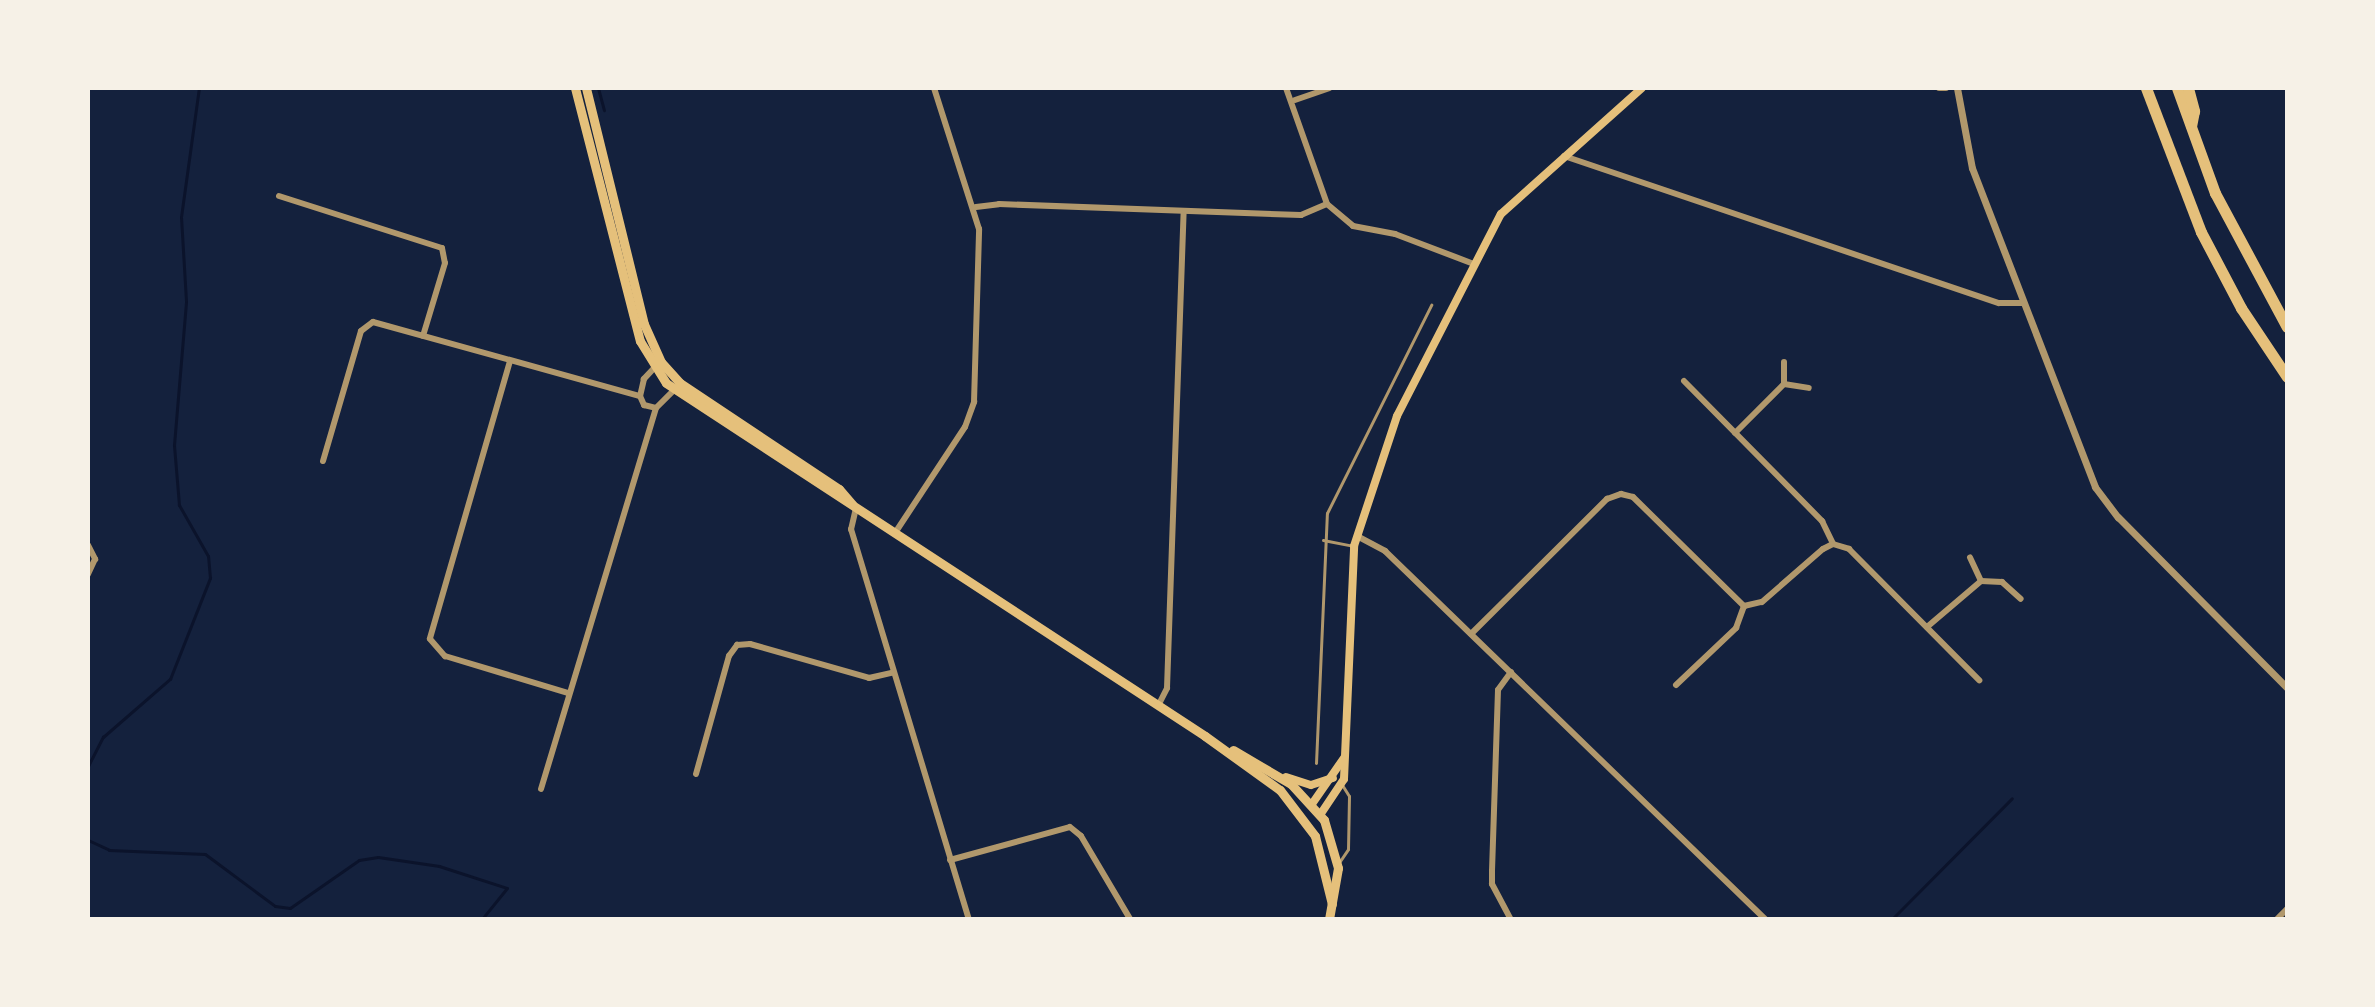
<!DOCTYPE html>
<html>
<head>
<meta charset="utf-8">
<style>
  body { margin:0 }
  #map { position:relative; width:2375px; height:1007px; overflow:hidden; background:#14213d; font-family:Commissioner,sans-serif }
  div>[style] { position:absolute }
  .stream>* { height:3px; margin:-1.5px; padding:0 1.5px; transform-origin:1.5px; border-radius:1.5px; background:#0b132b }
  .service>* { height:3px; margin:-1.5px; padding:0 1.5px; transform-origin:1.5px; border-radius:1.5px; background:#b1986c }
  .minor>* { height:6px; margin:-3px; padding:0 3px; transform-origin:3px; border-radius:3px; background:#b1986c }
  .tertiary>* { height:7px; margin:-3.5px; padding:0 3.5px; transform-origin:3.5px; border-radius:3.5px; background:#b1986c }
  .secondary>* { height:8px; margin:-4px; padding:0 4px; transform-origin:4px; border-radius:4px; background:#e5c07b }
  .primary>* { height:9px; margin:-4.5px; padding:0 4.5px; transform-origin:4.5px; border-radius:4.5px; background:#e5c07b }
  .motorway>* { height:11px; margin:-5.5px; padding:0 5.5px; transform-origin:5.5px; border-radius:5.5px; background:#e5c07b }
  span { translate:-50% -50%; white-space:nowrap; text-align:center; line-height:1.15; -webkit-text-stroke:7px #f6f1e7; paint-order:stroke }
  .frame { position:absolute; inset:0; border:90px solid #f6f1e7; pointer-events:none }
</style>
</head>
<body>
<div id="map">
  <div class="stream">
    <div style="left:598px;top:88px;width:23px;rotate:75deg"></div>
    <div style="left:88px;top:766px;width:33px;rotate:-63deg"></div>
    <div style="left:103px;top:737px;width:89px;rotate:-40.9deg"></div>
    <div style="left:170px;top:679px;width:109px;rotate:-68.4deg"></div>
    <div style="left:210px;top:578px;width:22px;rotate:-95deg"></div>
    <div style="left:208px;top:556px;width:59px;rotate:-119.6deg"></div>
    <div style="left:179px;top:505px;width:60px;rotate:-94.8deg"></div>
    <div style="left:174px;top:445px;width:144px;rotate:-85.2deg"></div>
    <div style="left:186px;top:301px;width:84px;rotate:-93.4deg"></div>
    <div style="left:181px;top:217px;width:130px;rotate:-82.1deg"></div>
    <div style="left:88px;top:840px;width:23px;rotate:25deg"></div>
    <div style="left:109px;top:850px;width:96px;rotate:2.4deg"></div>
    <div style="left:205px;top:854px;width:87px;rotate:36.6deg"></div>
    <div style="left:275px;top:906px;width:15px;rotate:8deg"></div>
    <div style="left:290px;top:908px;width:84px;rotate:-34.8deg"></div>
    <div style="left:359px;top:860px;width:19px;rotate:-9deg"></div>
    <div style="left:378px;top:857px;width:62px;rotate:8.4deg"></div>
    <div style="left:439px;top:866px;width:71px;rotate:17.9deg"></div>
    <div style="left:507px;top:888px;width:40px;rotate:129deg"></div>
    <div style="left:1892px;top:919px;width:170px;rotate:-45.2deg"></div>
  </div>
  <div class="service">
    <div style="left:1323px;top:540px;width:32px;rotate:11deg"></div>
    <div style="left:1316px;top:763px;width:250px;rotate:-87.5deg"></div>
    <div style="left:1327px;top:513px;width:233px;rotate:-63.4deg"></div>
    <div style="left:1338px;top:864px;width:18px;rotate:-56deg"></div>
    <div style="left:1348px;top:849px;width:53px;rotate:-88.9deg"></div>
    <div style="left:1349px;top:796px;width:13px;rotate:-122deg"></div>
  </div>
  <div class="minor">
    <div style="left:1286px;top:88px;width:123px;rotate:70.5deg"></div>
    <div style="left:1939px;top:88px;width:7px"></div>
    <div style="left:1295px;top:100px;width:36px;rotate:-19deg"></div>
    <div style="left:1564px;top:156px;width:459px;rotate:18.7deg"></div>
    <div style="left:1999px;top:303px;width:25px"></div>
    <div style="left:279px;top:196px;width:171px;rotate:17.7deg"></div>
    <div style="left:442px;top:248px;width:15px;rotate:79deg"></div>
    <div style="left:445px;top:263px;width:76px;rotate:106.8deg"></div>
    <div style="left:976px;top:207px;width:23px;rotate:-7deg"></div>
    <div style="left:999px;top:204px;width:302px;rotate:2.1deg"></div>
    <div style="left:1301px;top:215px;width:28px;rotate:-23deg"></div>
    <div style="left:1327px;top:204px;width:34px;rotate:40deg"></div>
    <div style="left:1353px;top:226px;width:43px;rotate:10.8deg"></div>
    <div style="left:1395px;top:234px;width:85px;rotate:20.8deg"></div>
    <div style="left:510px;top:361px;width:289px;rotate:106.1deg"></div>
    <div style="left:430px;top:639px;width:23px;rotate:49deg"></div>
    <div style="left:445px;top:656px;width:128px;rotate:16.7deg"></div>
    <div style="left:1784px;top:362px;width:22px;rotate:90deg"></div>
    <div style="left:1784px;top:384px;width:25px;rotate:9deg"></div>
    <div style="left:656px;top:366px;width:18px;rotate:133deg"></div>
    <div style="left:644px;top:379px;width:17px;rotate:103deg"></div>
    <div style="left:640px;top:396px;width:10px;rotate:66deg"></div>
    <div style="left:644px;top:405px;width:12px;rotate:14deg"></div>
    <div style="left:656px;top:408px;width:31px;rotate:-45deg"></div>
    <div style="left:1684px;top:381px;width:197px;rotate:45.4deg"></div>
    <div style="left:1822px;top:521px;width:25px;rotate:64deg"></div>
    <div style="left:1735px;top:433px;width:69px;rotate:-45deg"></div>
    <div style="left:323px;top:461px;width:135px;rotate:-73.7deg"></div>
    <div style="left:361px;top:331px;width:15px;rotate:-37deg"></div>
    <div style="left:373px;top:322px;width:277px;rotate:15.5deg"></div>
    <div style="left:856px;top:508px;width:22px;rotate:103deg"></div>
    <div style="left:851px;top:529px;width:407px;rotate:73.2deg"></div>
    <div style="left:895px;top:533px;width:127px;rotate:-56.6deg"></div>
    <div style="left:965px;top:427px;width:27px;rotate:-70deg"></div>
    <div style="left:974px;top:402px;width:173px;rotate:-88.3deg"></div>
    <div style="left:979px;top:229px;width:148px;rotate:-107.7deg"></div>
    <div style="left:1357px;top:536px;width:32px;rotate:28deg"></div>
    <div style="left:1385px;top:551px;width:529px;rotate:44.08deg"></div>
    <div style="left:88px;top:545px;width:16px;rotate:63deg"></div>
    <div style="left:95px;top:559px;width:17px;rotate:115deg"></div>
    <div style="left:1981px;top:581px;width:21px;rotate:3deg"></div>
    <div style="left:2002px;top:582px;width:25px;rotate:42deg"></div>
    <div style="left:1927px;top:627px;width:71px;rotate:-40.4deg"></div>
    <div style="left:1981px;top:581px;width:26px;rotate:-115deg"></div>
    <div style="left:1471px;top:634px;width:192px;rotate:-44.8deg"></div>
    <div style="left:1607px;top:499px;width:15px;rotate:-20deg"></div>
    <div style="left:1621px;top:494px;width:12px;rotate:14deg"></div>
    <div style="left:1633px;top:497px;width:156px;rotate:44.5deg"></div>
    <div style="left:1744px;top:606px;width:18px;rotate:-13deg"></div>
    <div style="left:1762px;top:602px;width:81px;rotate:-41deg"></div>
    <div style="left:1823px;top:549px;width:11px;rotate:-27deg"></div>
    <div style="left:1833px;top:544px;width:17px;rotate:17deg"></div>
    <div style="left:1849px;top:549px;width:185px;rotate:45.2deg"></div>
    <div style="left:1511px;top:672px;width:22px;rotate:126deg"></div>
    <div style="left:1498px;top:690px;width:181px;rotate:91.9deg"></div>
    <div style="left:1492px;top:871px;width:13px;rotate:90deg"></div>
    <div style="left:1492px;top:884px;width:40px;rotate:62deg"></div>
    <div style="left:1676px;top:685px;width:83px;rotate:-43.5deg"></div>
    <div style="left:1736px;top:628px;width:23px;rotate:-70deg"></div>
    <div style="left:1158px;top:706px;width:20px;rotate:-63deg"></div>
    <div style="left:1167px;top:688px;width:477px;rotate:-88deg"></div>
    <div style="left:696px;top:774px;width:123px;rotate:-74.4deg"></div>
    <div style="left:729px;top:656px;width:14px;rotate:-54deg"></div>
    <div style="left:737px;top:645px;width:13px;rotate:-4deg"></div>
    <div style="left:750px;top:644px;width:124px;rotate:15.9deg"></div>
    <div style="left:869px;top:678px;width:23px;rotate:-13deg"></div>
    <div style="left:541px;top:789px;width:398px;rotate:-73.2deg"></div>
    <div style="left:950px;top:860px;width:124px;rotate:-15.4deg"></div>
    <div style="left:1070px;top:827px;width:14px;rotate:39deg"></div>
    <div style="left:1081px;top:836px;width:96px;rotate:59.4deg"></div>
    <div style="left:2277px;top:919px;width:14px;rotate:-45deg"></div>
  </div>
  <div class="tertiary">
    <div style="left:1957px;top:88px;width:81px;rotate:79.4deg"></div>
    <div style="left:1972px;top:168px;width:342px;rotate:68.9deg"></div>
    <div style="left:2095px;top:487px;width:38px;rotate:53deg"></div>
    <div style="left:2118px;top:517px;width:240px;rotate:45.3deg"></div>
  </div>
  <div class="secondary">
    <div style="left:1286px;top:777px;width:26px;rotate:18deg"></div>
    <div style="left:1311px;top:785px;width:23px;rotate:-18deg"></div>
    <div style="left:1312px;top:804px;width:56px;rotate:-55.2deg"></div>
    <div style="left:1320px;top:815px;width:43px;rotate:-56.3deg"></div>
    <div style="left:1344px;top:779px;width:233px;rotate:-87.5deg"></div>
    <div style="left:1354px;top:546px;width:137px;rotate:-71.7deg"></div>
    <div style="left:1397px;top:416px;width:227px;rotate:-62.8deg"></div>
    <div style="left:1501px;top:214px;width:189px;rotate:-41.8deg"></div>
  </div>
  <div class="primary">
    <div style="left:575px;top:88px;width:261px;rotate:75.6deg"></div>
    <div style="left:640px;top:341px;width:49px;rotate:58.2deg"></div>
    <div style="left:666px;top:383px;width:644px;rotate:33.22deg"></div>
    <div style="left:1205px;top:736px;width:92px;rotate:35.8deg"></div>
    <div style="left:1280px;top:790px;width:58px;rotate:52.7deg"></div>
    <div style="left:1315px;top:836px;width:70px;rotate:76deg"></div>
    <div style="left:586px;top:88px;width:243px;rotate:76.2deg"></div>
    <div style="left:644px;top:324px;width:42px;rotate:65.9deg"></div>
    <div style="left:661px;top:362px;width:28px;rotate:48deg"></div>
    <div style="left:680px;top:383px;width:191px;rotate:33.7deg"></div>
    <div style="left:839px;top:489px;width:20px;rotate:49deg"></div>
    <div style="left:1233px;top:750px;width:67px;rotate:30.4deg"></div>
    <div style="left:1291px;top:784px;width:49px;rotate:47.5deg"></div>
    <div style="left:1324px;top:820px;width:50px;rotate:73.7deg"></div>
    <div style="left:1338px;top:868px;width:52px;rotate:100deg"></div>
  </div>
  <div class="motorway">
    <div style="left:2146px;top:88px;width:154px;rotate:69.1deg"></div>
    <div style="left:2201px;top:232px;width:86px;rotate:62.2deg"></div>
    <div style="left:2241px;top:308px;width:83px;rotate:56.3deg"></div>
    <div style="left:2177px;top:88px;width:112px;rotate:70.1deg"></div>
    <div style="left:2215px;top:193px;width:152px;rotate:61.8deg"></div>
    <div style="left:2188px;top:88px;width:24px;rotate:75deg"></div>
    <div style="left:2194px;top:111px;width:15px;rotate:101deg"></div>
  </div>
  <div class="frame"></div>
</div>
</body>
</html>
